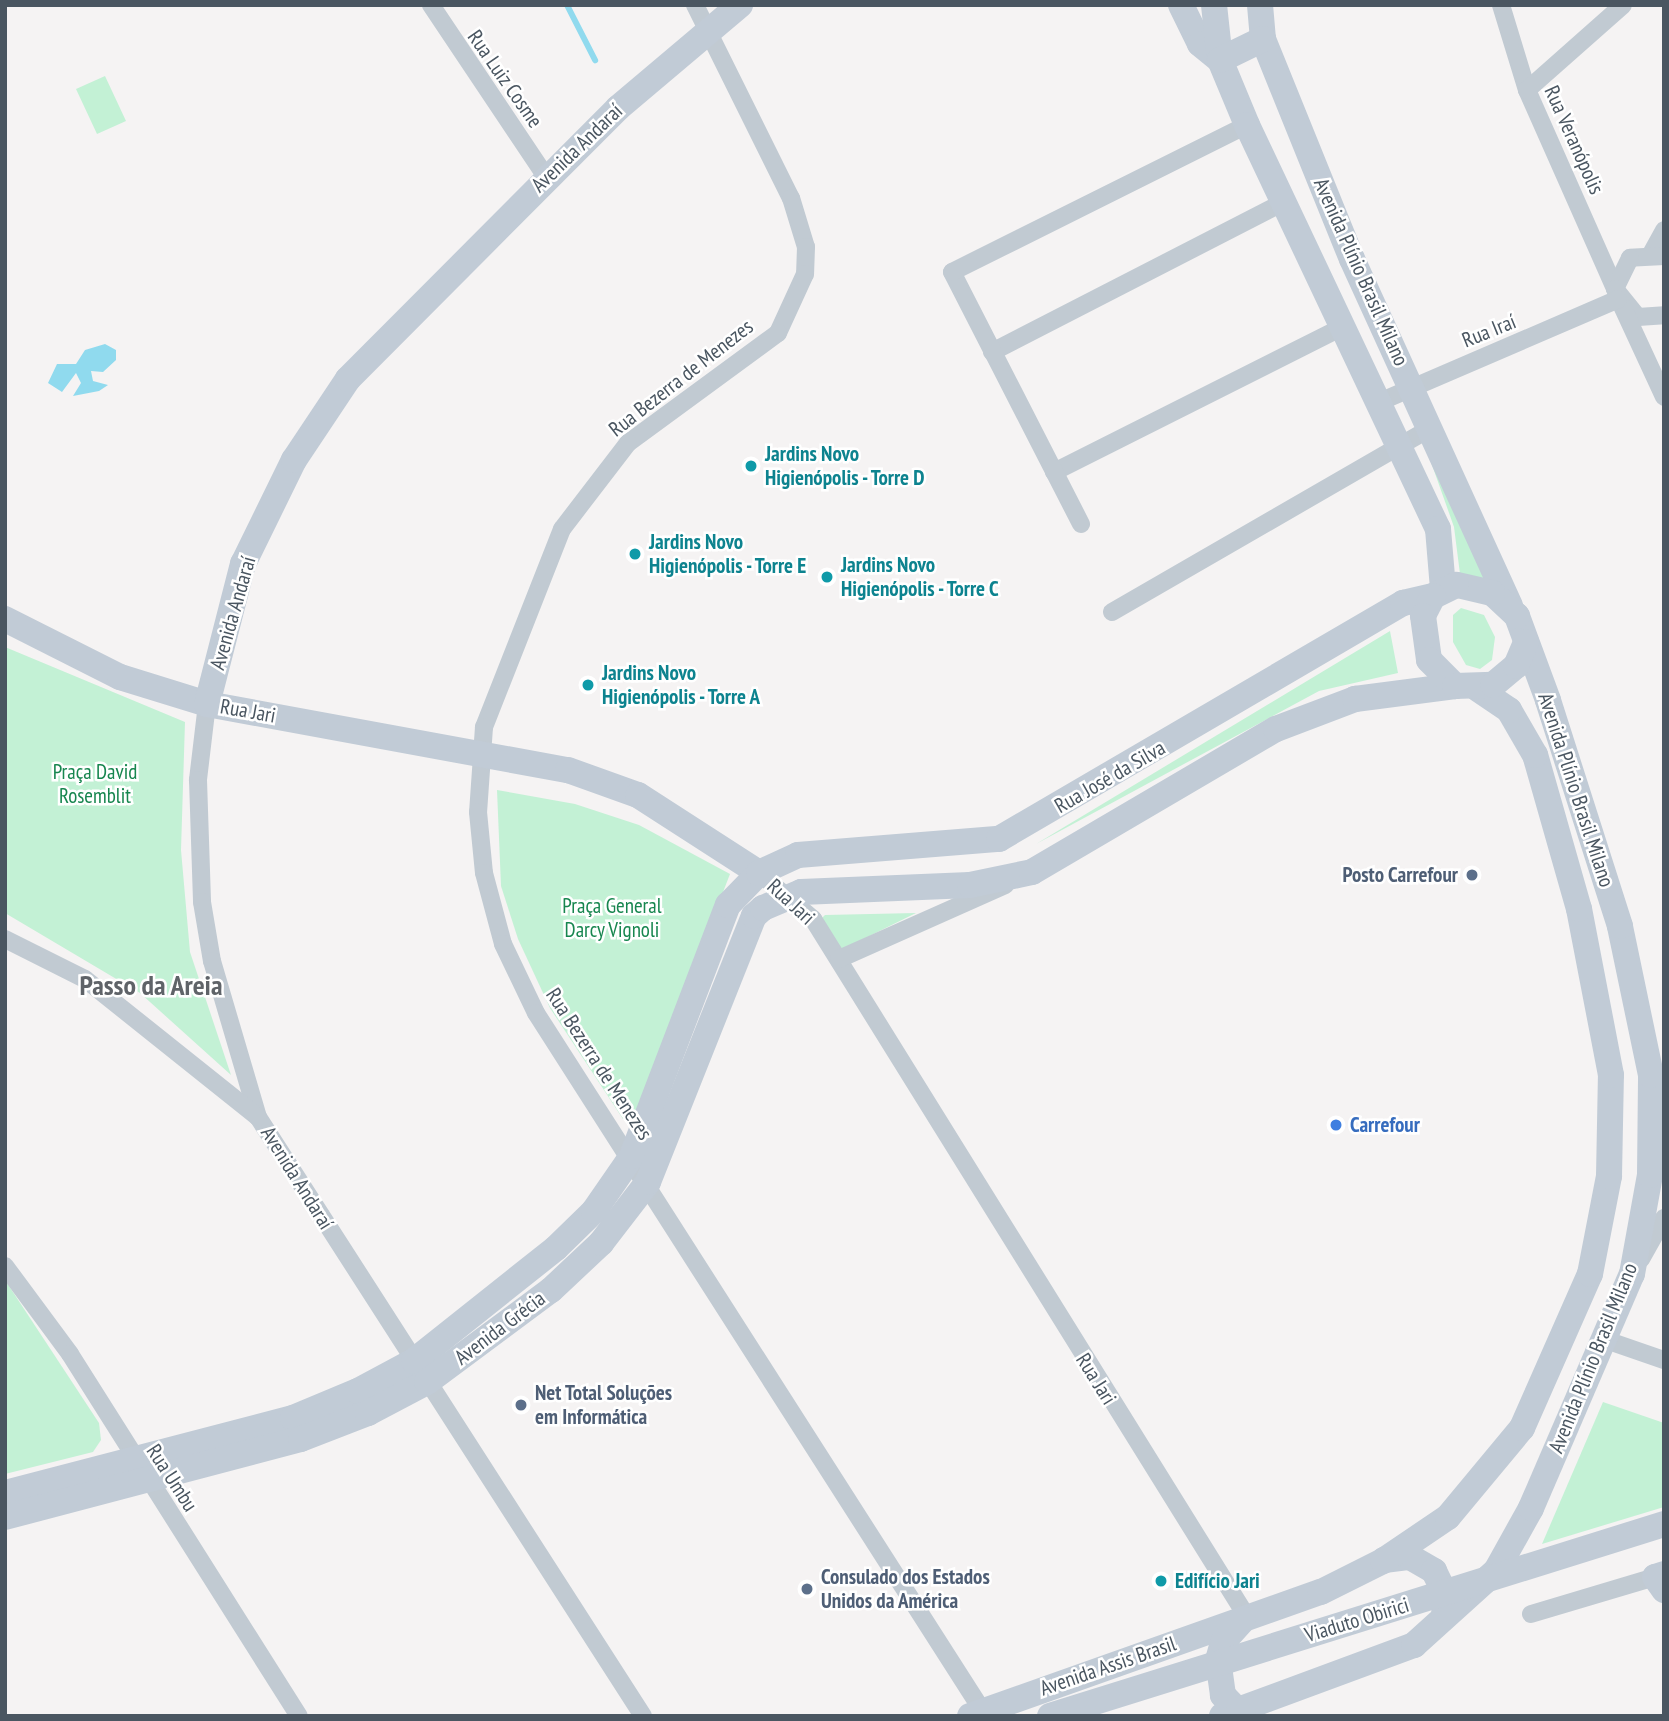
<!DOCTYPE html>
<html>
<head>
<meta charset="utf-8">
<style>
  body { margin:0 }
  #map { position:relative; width:1669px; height:1721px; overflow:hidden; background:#f5f3f3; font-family:"PT Sans Narrow",sans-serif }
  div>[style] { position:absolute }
  .green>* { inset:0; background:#c3f1d5 }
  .water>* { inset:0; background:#90daee }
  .stream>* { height:6px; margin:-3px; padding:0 3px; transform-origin:3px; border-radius:3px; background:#90daee }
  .street>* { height:18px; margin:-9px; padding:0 9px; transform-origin:9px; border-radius:9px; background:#c1cad2 }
  .secondary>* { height:26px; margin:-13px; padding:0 13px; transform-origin:13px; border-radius:13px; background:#c1cbd6 }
  .secondary-bridge>* { height:26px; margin:-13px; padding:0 13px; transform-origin:13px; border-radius:13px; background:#c1cbd6 }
  .dots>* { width:19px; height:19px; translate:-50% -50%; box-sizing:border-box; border:4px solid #fff; border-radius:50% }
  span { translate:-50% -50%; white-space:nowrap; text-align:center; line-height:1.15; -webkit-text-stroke:5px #fff; paint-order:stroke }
  .street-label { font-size:21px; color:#4a5661 }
  .culture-label { font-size:21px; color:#0d838f; font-weight:700 }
  .left { translate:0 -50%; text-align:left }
  .park-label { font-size:21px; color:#17864f }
  .service-label { font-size:21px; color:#4e5e75; font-weight:700 }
  .right { translate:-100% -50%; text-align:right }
  .shop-label { font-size:21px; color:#366cbe; font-weight:700 }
  .district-label { font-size:28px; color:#5f6368; font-weight:700 }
  .frame { position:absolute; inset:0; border:7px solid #4a5661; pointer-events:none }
</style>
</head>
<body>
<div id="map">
  <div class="green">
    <div style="clip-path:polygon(105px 76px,126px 121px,97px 134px,76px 89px)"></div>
    <div style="clip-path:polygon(1426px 448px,1492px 584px,1460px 574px,1454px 527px)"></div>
    <div style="clip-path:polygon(1461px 608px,1484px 615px,1495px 637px,1492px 660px,1480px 669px,1466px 665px,1453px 642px,1453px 615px)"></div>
    <div style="clip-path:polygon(1390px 631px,1398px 673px,1319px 691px,1036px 844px)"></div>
    <div style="clip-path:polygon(5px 647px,185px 722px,181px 850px,190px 952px,231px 1075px,140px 993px,5px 913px)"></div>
    <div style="clip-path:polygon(497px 790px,575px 804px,639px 825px,730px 874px,636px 1117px,623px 1119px,550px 1008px,518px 939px,501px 886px)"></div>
    <div style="clip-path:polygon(916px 913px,841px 950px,822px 918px,825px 915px)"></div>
    <div style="clip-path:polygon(5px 1280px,99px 1423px,101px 1440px,93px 1452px,5px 1474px)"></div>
    <div style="clip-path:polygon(1603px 1402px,1664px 1423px,1664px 1507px,1542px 1544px)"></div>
  </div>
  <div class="water">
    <div style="clip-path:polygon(105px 344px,116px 350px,116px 360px,103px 372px,91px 371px,93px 381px,108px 385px,99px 391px,73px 396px,81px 383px,76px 373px,62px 392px,48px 383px,57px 364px,76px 364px,85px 350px)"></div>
  </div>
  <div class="stream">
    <div style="left:567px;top:5px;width:62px;rotate:63deg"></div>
  </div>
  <div class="street">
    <div style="left:431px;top:5px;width:207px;rotate:56.2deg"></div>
    <div style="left:695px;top:5px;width:216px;rotate:63.6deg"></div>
    <div style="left:791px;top:198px;width:51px;rotate:73deg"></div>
    <div style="left:806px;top:247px;width:27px;rotate:92deg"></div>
    <div style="left:805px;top:274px;width:65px;rotate:114.6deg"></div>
    <div style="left:778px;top:333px;width:186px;rotate:143.7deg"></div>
    <div style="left:628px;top:443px;width:108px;rotate:127.5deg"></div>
    <div style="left:562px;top:529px;width:213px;rotate:111.5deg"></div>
    <div style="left:484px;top:727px;width:85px;rotate:94deg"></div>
    <div style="left:478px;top:812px;width:61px;rotate:84.4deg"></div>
    <div style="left:484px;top:873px;width:73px;rotate:75deg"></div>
    <div style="left:503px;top:944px;width:76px;rotate:64.4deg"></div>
    <div style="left:536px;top:1013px;width:827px;rotate:57.39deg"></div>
    <div style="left:1501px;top:5px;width:89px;rotate:73deg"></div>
    <div style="left:1527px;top:90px;width:218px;rotate:66.1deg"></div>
    <div style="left:1527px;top:90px;width:128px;rotate:-41.5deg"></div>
    <div style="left:1652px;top:252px;width:25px;rotate:-61deg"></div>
    <div style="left:1664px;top:256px;width:34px;rotate:177deg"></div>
    <div style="left:1630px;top:258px;width:34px;rotate:116deg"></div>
    <div style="left:1615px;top:289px;width:36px;rotate:51deg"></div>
    <div style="left:1638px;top:317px;width:26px;rotate:-4deg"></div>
    <div style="left:1622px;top:306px;width:100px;rotate:65.2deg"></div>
    <div style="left:992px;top:352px;width:326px;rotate:-27.2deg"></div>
    <div style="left:1377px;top:403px;width:262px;rotate:-23.3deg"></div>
    <div style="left:1054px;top:472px;width:320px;rotate:-26.7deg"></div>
    <div style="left:1081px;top:524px;width:283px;rotate:-117.1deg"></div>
    <div style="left:952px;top:272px;width:330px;rotate:-26.5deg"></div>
    <div style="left:1112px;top:612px;width:368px;rotate:-30deg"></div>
    <div style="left:207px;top:704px;width:77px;rotate:96.8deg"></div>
    <div style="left:198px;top:780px;width:122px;rotate:88.1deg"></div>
    <div style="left:202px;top:902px;width:60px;rotate:80.4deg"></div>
    <div style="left:212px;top:961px;width:163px;rotate:73.6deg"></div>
    <div style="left:258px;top:1117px;width:712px;rotate:57.27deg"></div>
    <div style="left:759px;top:873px;width:71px;rotate:40.4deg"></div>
    <div style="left:813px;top:919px;width:822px;rotate:58.13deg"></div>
    <div style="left:5px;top:939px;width:89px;rotate:26.6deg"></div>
    <div style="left:85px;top:979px;width:221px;rotate:38.6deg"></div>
    <div style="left:839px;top:959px;width:182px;rotate:-24deg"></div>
    <div style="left:1641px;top:1259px;width:47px;rotate:-60.7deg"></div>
    <div style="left:5px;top:1266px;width:109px;rotate:53.5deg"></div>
    <div style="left:70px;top:1354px;width:428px;rotate:57.7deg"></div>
    <div style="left:1603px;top:1339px;width:65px;rotate:19deg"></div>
    <div style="left:1531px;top:1614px;width:129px;rotate:-16.6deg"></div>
  </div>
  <div class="secondary">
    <div style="left:1181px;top:5px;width:43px;rotate:64deg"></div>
    <div style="left:1200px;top:44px;width:26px;rotate:39deg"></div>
    <div style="left:1214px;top:5px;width:55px;rotate:83.8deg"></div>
    <div style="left:1220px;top:60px;width:70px;rotate:67.4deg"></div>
    <div style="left:1247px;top:125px;width:447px;rotate:64.7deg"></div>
    <div style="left:1438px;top:529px;width:59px;rotate:85.2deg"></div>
    <div style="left:1260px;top:5px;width:34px;rotate:85deg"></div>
    <div style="left:1263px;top:39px;width:237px;rotate:68deg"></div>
    <div style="left:1352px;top:259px;width:381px;rotate:65.5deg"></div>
    <div style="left:1220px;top:60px;width:48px;rotate:-26deg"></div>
    <div style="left:5px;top:619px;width:129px;rotate:26.8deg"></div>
    <div style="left:120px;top:677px;width:91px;rotate:17.2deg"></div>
    <div style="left:207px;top:704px;width:367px;rotate:10.4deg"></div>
    <div style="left:568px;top:770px;width:74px;rotate:19.7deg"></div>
    <div style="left:638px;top:795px;width:144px;rotate:32.8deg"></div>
    <div style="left:207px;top:704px;width:145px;rotate:-75.6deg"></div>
    <div style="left:243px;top:564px;width:116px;rotate:-63.9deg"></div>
    <div style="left:294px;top:460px;width:97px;rotate:-56.3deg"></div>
    <div style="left:348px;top:379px;width:383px;rotate:-45.1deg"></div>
    <div style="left:618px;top:108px;width:160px;rotate:-40.2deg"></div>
    <div style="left:5px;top:1493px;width:298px;rotate:-14.6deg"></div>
    <div style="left:293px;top:1418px;width:70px;rotate:-22.6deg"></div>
    <div style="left:358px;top:1391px;width:64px;rotate:-28.2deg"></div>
    <div style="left:414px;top:1361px;width:181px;rotate:-38.5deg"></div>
    <div style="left:556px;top:1248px;width:53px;rotate:-44.2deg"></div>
    <div style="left:594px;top:1211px;width:67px;rotate:-55.4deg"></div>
    <div style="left:632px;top:1156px;width:269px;rotate:-69.1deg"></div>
    <div style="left:728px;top:905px;width:45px;rotate:-45.9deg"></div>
    <div style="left:759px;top:873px;width:43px;rotate:-24.8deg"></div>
    <div style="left:798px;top:855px;width:202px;rotate:-4.6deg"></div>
    <div style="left:999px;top:839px;width:468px;rotate:-30.3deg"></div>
    <div style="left:1403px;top:603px;width:31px;rotate:-13deg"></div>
    <div style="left:5px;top:1517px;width:306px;rotate:-14.8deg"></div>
    <div style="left:301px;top:1439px;width:72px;rotate:-21.2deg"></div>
    <div style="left:368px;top:1413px;width:67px;rotate:-27.7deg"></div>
    <div style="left:427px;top:1382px;width:154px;rotate:-36.6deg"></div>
    <div style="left:551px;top:1290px;width:69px;rotate:-43.2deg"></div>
    <div style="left:601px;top:1243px;width:77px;rotate:-52.4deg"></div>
    <div style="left:648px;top:1182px;width:286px;rotate:-68.3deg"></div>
    <div style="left:754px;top:916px;width:12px;rotate:-42deg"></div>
    <div style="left:763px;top:908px;width:41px;rotate:-22.8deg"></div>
    <div style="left:801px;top:892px;width:169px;rotate:-2.4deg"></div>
    <div style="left:970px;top:885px;width:63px;rotate:-11.8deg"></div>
    <div style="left:1032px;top:872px;width:283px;rotate:-30.4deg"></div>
    <div style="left:1276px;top:729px;width:85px;rotate:-20.8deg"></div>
    <div style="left:1355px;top:699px;width:101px;rotate:-7.4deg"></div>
    <div style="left:1384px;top:1560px;width:26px;rotate:-7deg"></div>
    <div style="left:1410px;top:1557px;width:28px;rotate:30deg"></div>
    <div style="left:1434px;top:1571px;width:28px;rotate:64deg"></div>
    <div style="left:1446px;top:1596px;width:18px;rotate:96deg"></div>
    <div style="left:1664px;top:1574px;width:9px;rotate:162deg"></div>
    <div style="left:1655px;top:1577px;width:16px;rotate:55deg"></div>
    <div style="left:970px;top:1716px;width:372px;rotate:-19.5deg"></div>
    <div style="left:1321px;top:1592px;width:69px;rotate:-26.6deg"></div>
    <div style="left:1383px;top:1561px;width:78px;rotate:-34.1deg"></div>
    <div style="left:1448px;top:1517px;width:116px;rotate:-50.3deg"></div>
    <div style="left:1522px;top:1428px;width:168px;rotate:-66.2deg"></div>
    <div style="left:1590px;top:1274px;width:100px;rotate:-79deg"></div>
    <div style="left:1609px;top:1176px;width:101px;rotate:-88.9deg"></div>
    <div style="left:1611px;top:1075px;width:169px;rotate:-100.9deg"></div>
    <div style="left:1579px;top:909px;width:160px;rotate:-105.9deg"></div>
    <div style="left:1535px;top:755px;width:52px;rotate:-120deg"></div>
    <div style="left:1509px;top:710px;width:37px;rotate:-146deg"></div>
    <div style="left:1222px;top:1716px;width:205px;rotate:-20.3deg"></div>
    <div style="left:1414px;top:1645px;width:110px;rotate:-42.1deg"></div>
    <div style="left:1496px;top:1571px;width:72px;rotate:-60.9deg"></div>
    <div style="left:1531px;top:1508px;width:255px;rotate:-66.7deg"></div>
    <div style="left:1632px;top:1274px;width:101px;rotate:-79.7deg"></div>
    <div style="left:1650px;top:1175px;width:100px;rotate:-89.4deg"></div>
    <div style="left:1651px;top:1075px;width:152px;rotate:-101.8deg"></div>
    <div style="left:1620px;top:926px;width:237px;rotate:-107.7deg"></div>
    <div style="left:1548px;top:700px;width:90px;rotate:-110.3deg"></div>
    <div style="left:1517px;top:616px;width:34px;rotate:-137deg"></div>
    <div style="left:1492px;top:593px;width:37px;rotate:-167deg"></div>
    <div style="left:1456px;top:585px;width:25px;rotate:154deg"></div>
    <div style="left:1433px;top:596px;width:22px;rotate:117deg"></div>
    <div style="left:1423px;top:616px;width:44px;rotate:82.2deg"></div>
    <div style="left:1429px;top:660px;width:37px;rotate:45deg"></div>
    <div style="left:1455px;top:686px;width:38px;rotate:-2deg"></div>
    <div style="left:1493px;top:685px;width:30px;rotate:-40deg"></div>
    <div style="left:1516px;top:666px;width:26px;rotate:-67deg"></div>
    <div style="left:1243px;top:1716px;width:29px;rotate:-134deg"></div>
    <div style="left:1223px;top:1695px;width:35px;rotate:-98deg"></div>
    <div style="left:1218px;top:1660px;width:19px;rotate:-74deg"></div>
    <div style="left:1223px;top:1642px;width:30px;rotate:-48deg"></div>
  </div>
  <div class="secondary-bridge">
    <div style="left:1050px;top:1716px;width:643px;rotate:-17.36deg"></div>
  </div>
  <div class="dots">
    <div style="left:751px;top:466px;background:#0f9aa8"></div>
    <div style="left:635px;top:554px;background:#0f9aa8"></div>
    <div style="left:827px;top:577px;background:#0f9aa8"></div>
    <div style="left:588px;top:685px;background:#0f9aa8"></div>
    <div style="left:1472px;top:875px;background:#5c6f8a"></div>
    <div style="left:1336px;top:1125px;background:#3f7fe0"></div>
    <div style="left:521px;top:1405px;background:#5c6f8a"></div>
    <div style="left:1161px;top:1581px;background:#0f9aa8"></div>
    <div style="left:807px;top:1589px;background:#5c6f8a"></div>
  </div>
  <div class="street-label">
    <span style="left:505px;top:79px;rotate:55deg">Rua Luiz Cosme</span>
    <span style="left:1574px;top:140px;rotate:66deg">Rua Veranópolis</span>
    <span style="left:577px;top:148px;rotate:-44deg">Avenida Andaraí</span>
    <span style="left:1361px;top:272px;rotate:66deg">Avenida Plínio Brasil Milano</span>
    <span style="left:1489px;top:331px;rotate:-22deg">Rua Iraí</span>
    <span style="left:681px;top:378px;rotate:-38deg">Rua Bezerra de Menezes</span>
    <span style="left:233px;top:613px;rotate:-74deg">Avenida Andaraí</span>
    <span style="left:248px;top:711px;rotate:10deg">Rua Jari</span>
    <span style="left:1110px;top:777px;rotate:-30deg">Rua José da Silva</span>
    <span style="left:1576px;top:790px;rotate:72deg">Avenida Plínio Brasil Milano</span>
    <span style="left:791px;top:902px;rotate:43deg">Rua Jari</span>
    <span style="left:599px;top:1064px;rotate:57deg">Rua Bezerra de Menezes</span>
    <span style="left:297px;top:1178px;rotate:58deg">Avenida Andaraí</span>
    <span style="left:500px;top:1328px;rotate:-37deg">Avenida Grécia</span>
    <span style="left:1593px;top:1358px;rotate:-68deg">Avenida Plínio Brasil Milano</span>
    <span style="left:1096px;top:1379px;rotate:58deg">Rua Jari</span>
    <span style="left:172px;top:1478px;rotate:57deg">Rua Umbu</span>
    <span style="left:1357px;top:1620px;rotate:-17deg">Viaduto Obirici</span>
    <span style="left:1108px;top:1666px;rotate:-19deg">Avenida Assis Brasil</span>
  </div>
  <div class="culture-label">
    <span class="left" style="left:765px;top:466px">Jardins Novo<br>Higienópolis - Torre D</span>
    <span class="left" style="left:649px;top:554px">Jardins Novo<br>Higienópolis - Torre E</span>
    <span class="left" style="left:841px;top:577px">Jardins Novo<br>Higienópolis - Torre C</span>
    <span class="left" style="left:602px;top:685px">Jardins Novo<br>Higienópolis - Torre A</span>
    <span class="left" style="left:1175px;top:1581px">Edifício Jari</span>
  </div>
  <div class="park-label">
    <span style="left:95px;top:784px">Praça David<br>Rosemblit</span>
    <span style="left:612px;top:918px">Praça General<br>Darcy Vignoli</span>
  </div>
  <div class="service-label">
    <span class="right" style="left:1458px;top:875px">Posto Carrefour</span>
    <span class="left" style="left:535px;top:1405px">Net Total Soluções<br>em Informática</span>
    <span class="left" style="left:821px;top:1589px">Consulado dos Estados<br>Unidos da América</span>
  </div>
  <div class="shop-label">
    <span class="left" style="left:1350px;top:1125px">Carrefour</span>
  </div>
  <div class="district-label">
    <span style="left:151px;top:985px">Passo da Areia</span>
  </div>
  <div class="frame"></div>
</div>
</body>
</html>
